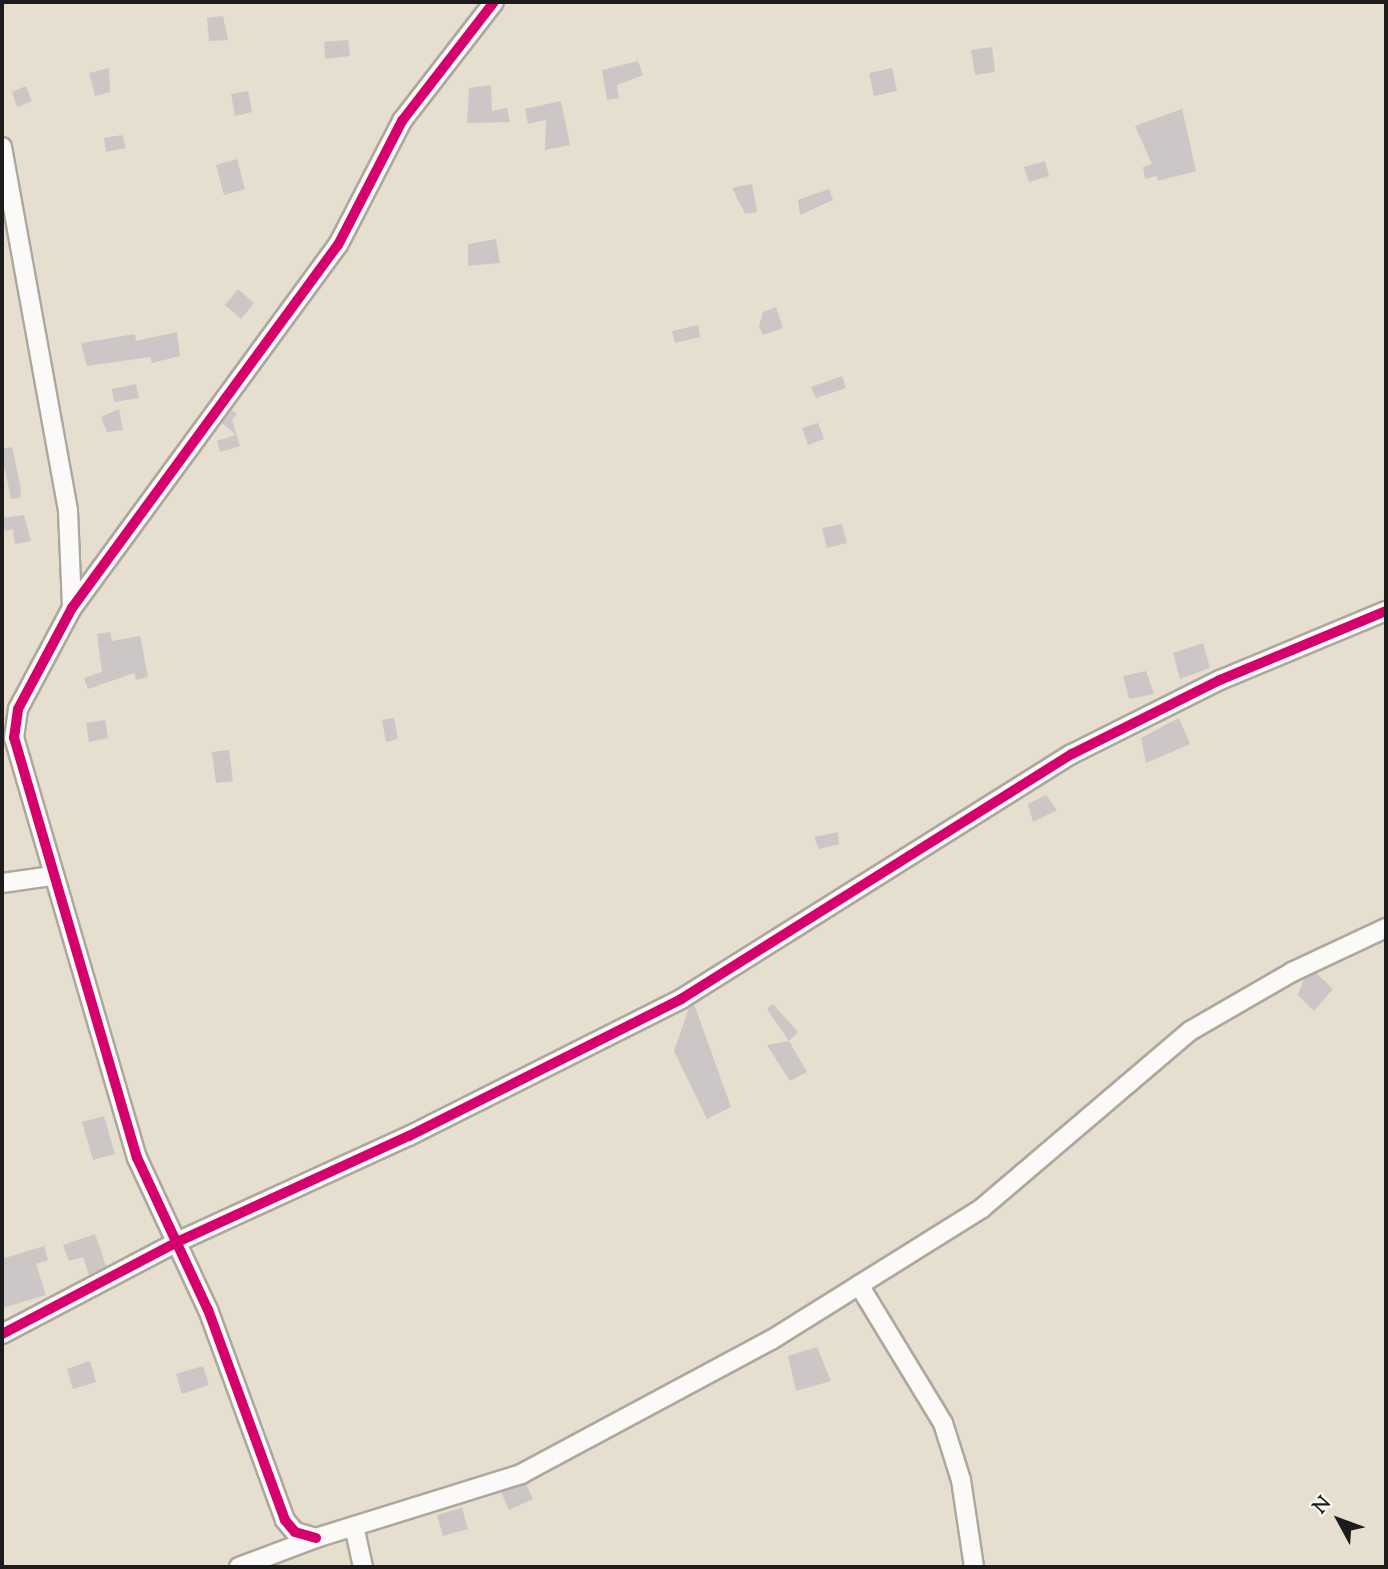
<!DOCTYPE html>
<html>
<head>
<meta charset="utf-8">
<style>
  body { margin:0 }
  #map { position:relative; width:1388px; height:1569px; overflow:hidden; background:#e6dece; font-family:"Sorts Mill Goudy",serif }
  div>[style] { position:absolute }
  .building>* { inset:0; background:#ccc6c7 }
  .roads { filter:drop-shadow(2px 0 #ada89e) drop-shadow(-2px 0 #ada89e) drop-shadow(0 2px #ada89e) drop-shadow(0 -2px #ada89e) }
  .street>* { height:18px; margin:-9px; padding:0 9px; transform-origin:9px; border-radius:9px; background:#fbfaf8 }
  .cycleway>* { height:10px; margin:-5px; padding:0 5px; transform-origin:5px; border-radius:5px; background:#d6006c }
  span { translate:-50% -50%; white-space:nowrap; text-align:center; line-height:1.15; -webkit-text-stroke:6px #f6f6f2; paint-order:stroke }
  .frame { position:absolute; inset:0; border:4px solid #1c1c1c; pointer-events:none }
  .north { position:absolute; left:1304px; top:1485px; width:70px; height:70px; -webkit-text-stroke:5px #f6f6f2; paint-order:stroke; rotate:311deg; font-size:19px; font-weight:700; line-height:28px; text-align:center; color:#1c1c1c }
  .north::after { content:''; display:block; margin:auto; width:24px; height:32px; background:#1c1c1c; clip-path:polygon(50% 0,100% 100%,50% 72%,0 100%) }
</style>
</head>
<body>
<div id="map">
  <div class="building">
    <div style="clip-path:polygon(223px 16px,228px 40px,209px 41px,207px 18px)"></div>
    <div style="clip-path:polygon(348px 40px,350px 56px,325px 59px,324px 42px)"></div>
    <div style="clip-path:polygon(992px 47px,995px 72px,975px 75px,971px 50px)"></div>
    <div style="clip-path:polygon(638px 61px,643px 75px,617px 85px,619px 98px,607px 100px,602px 70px)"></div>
    <div style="clip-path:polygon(109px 68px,110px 92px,95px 96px,89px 73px)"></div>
    <div style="clip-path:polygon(892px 68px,897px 91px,874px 96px,869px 73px)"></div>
    <div style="clip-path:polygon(491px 85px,492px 111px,507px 108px,510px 122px,467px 123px,469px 88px)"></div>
    <div style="clip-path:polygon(26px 86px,32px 101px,17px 107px,12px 92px)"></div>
    <div style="clip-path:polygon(248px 91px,252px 112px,235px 116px,231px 94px)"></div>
    <div style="clip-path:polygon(561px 101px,570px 145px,545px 150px,546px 120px,528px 124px,525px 109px)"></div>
    <div style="clip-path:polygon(1182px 109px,1196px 171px,1158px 181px,1157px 176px,1145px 179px,1143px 167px,1152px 164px,1135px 126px)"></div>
    <div style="clip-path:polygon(122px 135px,126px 148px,106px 152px,104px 138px)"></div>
    <div style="clip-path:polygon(237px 159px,245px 189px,224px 195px,216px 165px)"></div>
    <div style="clip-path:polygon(1045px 161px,1049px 176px,1029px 182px,1024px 167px)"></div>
    <div style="clip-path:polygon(752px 184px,757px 212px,745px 214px,732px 188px)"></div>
    <div style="clip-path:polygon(829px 189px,833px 200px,800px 215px,798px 200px)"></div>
    <div style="clip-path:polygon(496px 239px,500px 263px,468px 266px,468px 244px)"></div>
    <div style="clip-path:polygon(238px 289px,254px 303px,241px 319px,225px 305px)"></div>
    <div style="clip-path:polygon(776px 307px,783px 328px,763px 335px,759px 326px,763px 312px)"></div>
    <div style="clip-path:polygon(698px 325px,700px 337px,675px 343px,672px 331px)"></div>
    <div style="clip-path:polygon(177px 332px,180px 356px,152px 363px,150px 357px,87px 366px,81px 343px,135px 334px,136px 341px)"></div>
    <div style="clip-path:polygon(842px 376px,846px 388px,816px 398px,811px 387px)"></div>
    <div style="clip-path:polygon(136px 384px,139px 398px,114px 402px,112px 389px)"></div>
    <div style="clip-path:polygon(119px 409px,123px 430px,107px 432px,101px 417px)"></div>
    <div style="clip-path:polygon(232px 410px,237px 414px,232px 420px,240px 446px,220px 452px,217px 441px,236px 435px,222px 423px)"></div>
    <div style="clip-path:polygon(818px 423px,824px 439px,808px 445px,802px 428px)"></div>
    <div style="clip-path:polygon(12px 447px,21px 489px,20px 498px,11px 499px,5px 469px,2px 469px,2px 449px)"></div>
    <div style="clip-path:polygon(24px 515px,31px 541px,15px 544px,13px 529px,5px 531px,3px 518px)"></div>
    <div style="clip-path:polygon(842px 524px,847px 543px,827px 548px,822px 528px)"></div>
    <div style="clip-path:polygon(110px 632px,112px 641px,140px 636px,148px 677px,136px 680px,134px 673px,88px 689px,84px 678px,102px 672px,97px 634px)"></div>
    <div style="clip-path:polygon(1203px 643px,1210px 668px,1180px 679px,1173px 653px)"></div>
    <div style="clip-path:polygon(1146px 671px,1154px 694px,1129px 699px,1123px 676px)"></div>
    <div style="clip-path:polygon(394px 718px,398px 739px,386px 742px,382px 720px)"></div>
    <div style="clip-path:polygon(1179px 718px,1190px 744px,1146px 763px,1141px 738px)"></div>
    <div style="clip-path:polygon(105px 720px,108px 738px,89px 742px,86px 723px)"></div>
    <div style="clip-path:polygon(229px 750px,233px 781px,216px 783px,212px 752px)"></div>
    <div style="clip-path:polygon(1046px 795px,1057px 810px,1033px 822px,1028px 804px)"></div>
    <div style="clip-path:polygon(838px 832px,839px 844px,819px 849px,814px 837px)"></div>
    <div style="clip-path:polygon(1316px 973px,1333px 989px,1314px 1011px,1298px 995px,1304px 979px)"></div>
    <div style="clip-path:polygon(694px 1004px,731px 1107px,707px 1119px,674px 1051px,689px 1008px)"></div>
    <div style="clip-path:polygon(773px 1004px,798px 1032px,789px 1041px,767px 1009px)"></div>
    <div style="clip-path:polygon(789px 1041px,807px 1072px,790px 1081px,767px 1045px)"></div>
    <div style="clip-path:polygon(104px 1116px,115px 1154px,93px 1160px,82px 1122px)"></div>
    <div style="clip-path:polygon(95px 1234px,106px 1266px,89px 1275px,83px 1257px,69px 1261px,63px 1245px)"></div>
    <div style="clip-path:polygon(44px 1246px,48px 1260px,36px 1264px,46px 1295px,2px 1308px,2px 1259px)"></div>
    <div style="clip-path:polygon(817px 1347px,831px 1381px,796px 1391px,788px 1356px)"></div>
    <div style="clip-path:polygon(90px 1361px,96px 1382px,73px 1389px,67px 1369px)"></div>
    <div style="clip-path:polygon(203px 1366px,209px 1385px,182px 1394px,176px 1374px)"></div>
    <div style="clip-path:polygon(526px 1484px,533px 1499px,509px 1510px,501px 1492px)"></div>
    <div style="clip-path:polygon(462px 1508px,468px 1529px,443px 1536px,437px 1515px)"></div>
  </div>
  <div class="roads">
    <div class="street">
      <div style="left:2px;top:147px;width:370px;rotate:79.7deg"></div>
      <div style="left:68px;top:511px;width:97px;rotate:87.6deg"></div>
      <div style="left:2px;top:883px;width:49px;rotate:-8.1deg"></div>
      <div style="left:859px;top:1285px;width:162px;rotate:58.7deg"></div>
      <div style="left:943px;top:1423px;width:60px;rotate:72.5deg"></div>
      <div style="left:961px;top:1480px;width:88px;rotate:81.5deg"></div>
      <div style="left:2px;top:1334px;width:198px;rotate:-27.7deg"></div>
      <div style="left:177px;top:1242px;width:255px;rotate:-24.6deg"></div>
      <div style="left:409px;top:1136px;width:305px;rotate:-26.7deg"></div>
      <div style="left:681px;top:999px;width:461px;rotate:-32.1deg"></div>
      <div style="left:1072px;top:754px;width:165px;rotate:-26.6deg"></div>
      <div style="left:1220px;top:680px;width:180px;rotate:-22.6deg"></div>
      <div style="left:354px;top:1526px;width:42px;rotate:77.6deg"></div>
      <div style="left:316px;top:1538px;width:22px;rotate:-164deg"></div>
      <div style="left:295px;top:1532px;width:16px;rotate:-130deg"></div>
      <div style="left:285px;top:1520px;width:224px;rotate:-110.1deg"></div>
      <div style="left:208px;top:1310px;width:168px;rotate:-115deg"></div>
      <div style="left:137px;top:1158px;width:438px;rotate:-106.3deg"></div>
      <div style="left:14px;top:738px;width:29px;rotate:-82deg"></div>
      <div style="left:18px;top:709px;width:115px;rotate:-61.9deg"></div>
      <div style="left:72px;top:608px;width:450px;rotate:-53.8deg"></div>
      <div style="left:338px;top:245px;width:140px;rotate:-62.7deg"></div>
      <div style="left:402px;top:121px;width:150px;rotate:-52.3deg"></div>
      <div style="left:239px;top:1567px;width:82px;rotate:-20.6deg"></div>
      <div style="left:316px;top:1538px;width:215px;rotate:-17.3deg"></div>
      <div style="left:521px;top:1474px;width:284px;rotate:-28.2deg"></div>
      <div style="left:771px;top:1340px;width:249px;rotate:-32deg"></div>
      <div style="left:982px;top:1208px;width:273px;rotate:-40.4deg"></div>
      <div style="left:1190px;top:1031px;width:118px;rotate:-30deg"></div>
      <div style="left:1292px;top:972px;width:104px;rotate:-25.1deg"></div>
    </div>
  </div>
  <div class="cycleway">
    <div style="left:2px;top:1334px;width:198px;rotate:-27.7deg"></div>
    <div style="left:177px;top:1242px;width:255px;rotate:-24.6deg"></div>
    <div style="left:409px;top:1136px;width:305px;rotate:-26.7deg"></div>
    <div style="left:681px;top:999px;width:461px;rotate:-32.1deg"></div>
    <div style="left:1072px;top:754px;width:165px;rotate:-26.6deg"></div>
    <div style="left:1220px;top:680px;width:180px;rotate:-22.6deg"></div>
    <div style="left:316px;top:1538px;width:22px;rotate:-164deg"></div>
    <div style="left:295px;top:1532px;width:16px;rotate:-130deg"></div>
    <div style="left:285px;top:1520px;width:224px;rotate:-110.1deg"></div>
    <div style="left:208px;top:1310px;width:168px;rotate:-115deg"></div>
    <div style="left:137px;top:1158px;width:438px;rotate:-106.3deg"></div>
    <div style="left:14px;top:738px;width:29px;rotate:-82deg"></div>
    <div style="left:18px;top:709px;width:115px;rotate:-61.9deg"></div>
    <div style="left:72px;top:608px;width:450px;rotate:-53.8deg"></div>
    <div style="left:338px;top:245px;width:140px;rotate:-62.7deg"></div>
    <div style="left:402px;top:121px;width:150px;rotate:-52.3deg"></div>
  </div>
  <div class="frame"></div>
  <div class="north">N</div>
</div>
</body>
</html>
